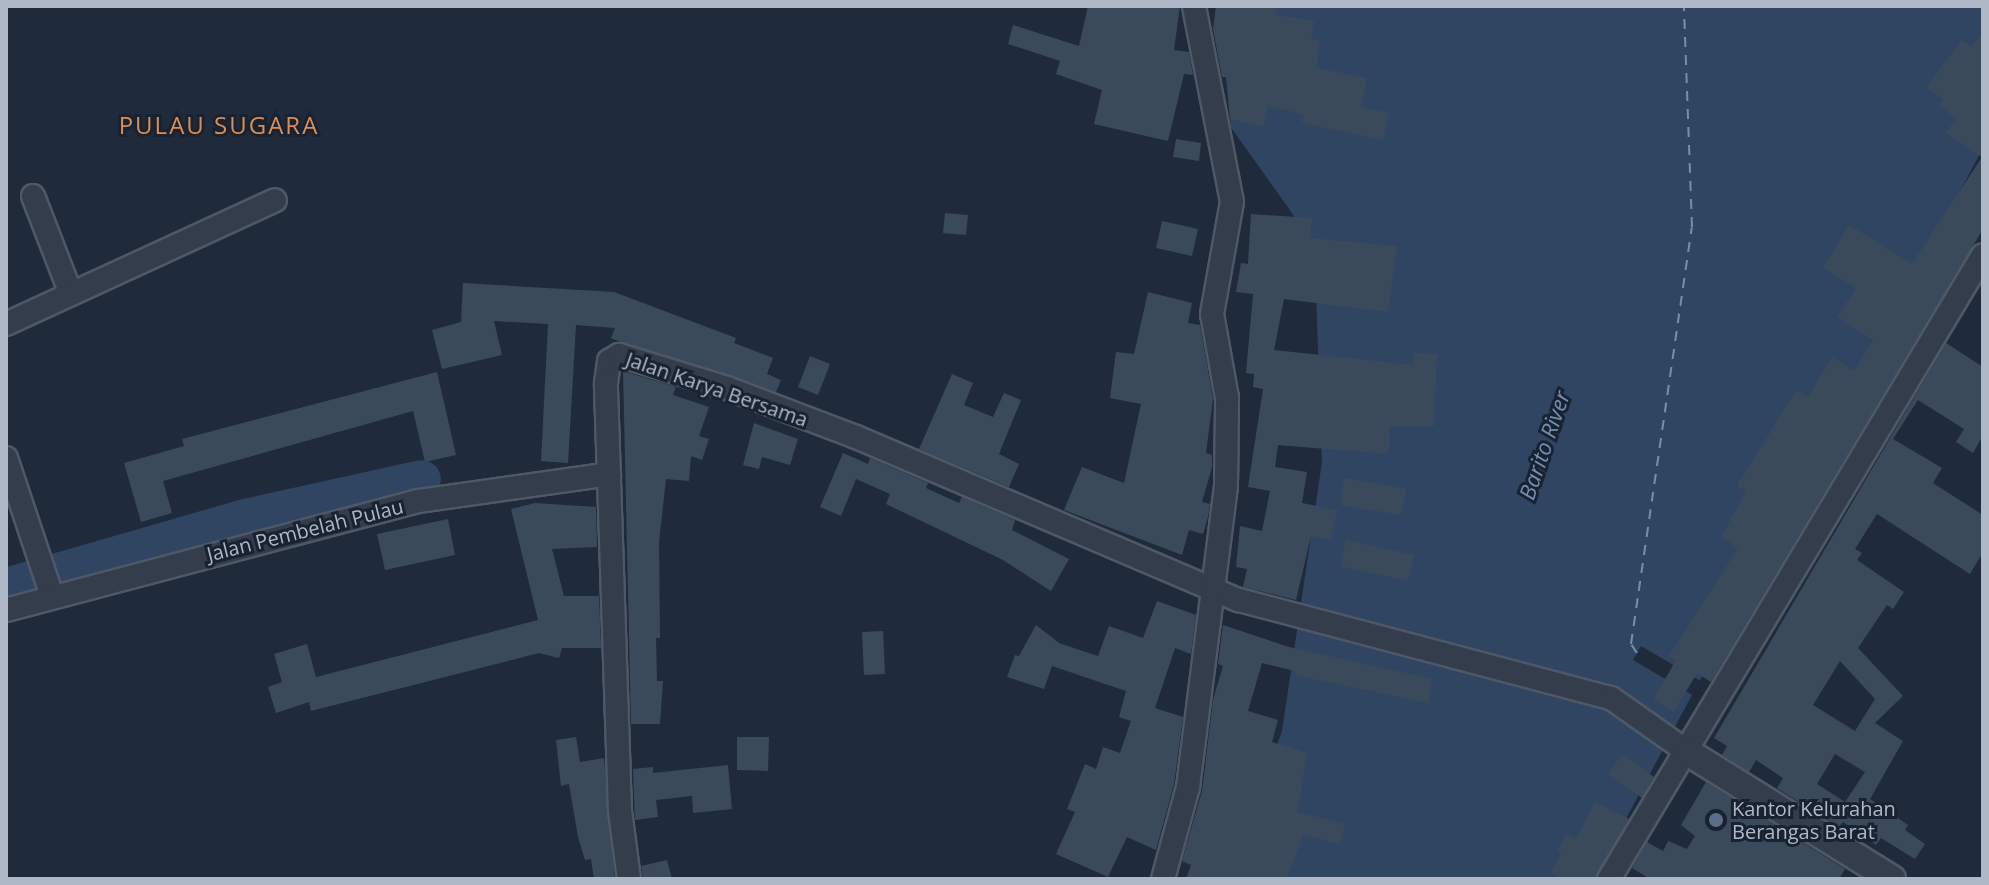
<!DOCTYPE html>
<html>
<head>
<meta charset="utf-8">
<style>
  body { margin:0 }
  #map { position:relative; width:1989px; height:885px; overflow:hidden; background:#1f2b3b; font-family:"Open Sans",sans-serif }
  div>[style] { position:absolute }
  .water>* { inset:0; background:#304562 }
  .pier>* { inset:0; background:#1f2b3b }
  .river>* { height:38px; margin:-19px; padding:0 19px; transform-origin:19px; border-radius:19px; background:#304562 }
  .ferry>* { height:2px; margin-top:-1px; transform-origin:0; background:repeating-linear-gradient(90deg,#748eb2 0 10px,transparent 0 18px) }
  .building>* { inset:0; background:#3b4a5b }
  .roads { filter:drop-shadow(2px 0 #4e5866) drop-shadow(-2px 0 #4e5866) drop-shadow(0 2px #4e5866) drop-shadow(0 -2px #4e5866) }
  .minor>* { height:22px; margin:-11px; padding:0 11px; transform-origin:11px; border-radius:11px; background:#333d4b }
  .tertiary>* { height:26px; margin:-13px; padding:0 13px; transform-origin:13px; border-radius:13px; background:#333d4b }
  .dots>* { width:22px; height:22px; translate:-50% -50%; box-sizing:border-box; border:4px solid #192230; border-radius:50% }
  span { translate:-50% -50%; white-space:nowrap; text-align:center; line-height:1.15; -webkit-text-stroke:6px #192230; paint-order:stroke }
  .street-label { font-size:20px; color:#aeb8c7 }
  .poi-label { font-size:20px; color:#aeb8c7 }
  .left { translate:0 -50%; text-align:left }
  .water-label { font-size:22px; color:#748eb2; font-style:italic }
  .quarter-label { font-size:24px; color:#dc8e54; letter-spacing:2px }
  .frame { position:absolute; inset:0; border:8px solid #aeb8c7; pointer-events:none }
</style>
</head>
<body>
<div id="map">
  <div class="water">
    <div style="clip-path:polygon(1242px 6px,1983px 6px,1983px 148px,1594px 879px,1228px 879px,1282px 731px,1322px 462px,1315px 264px,1292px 213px,1230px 126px)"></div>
  </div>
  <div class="pier">
    <div style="clip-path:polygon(1641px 646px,1704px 683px,1696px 697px,1633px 660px)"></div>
  </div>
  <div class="river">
    <div style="left:6px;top:587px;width:249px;rotate:-16.1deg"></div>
    <div style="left:245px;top:518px;width:181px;rotate:-12.4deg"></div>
  </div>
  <div class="ferry">
    <div style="left:1637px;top:653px;width:11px;rotate:-124deg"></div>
    <div style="left:1631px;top:644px;width:421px;rotate:-81.7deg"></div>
    <div style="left:1692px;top:227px;width:221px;rotate:-92.1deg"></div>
  </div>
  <div class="building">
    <div style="clip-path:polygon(1088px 6px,1180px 6px,1174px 50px,1189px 52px,1193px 75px,1184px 74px,1168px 141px,1094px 124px,1102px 90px,1056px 74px,1060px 61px,1008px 44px,1013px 25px,1079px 46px)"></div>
    <div style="clip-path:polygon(1216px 6px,1277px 6px,1276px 15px,1314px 21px,1311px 40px,1320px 41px,1316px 68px,1367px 78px,1361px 107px,1389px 113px,1383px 140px,1302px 123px,1304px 114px,1268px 106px,1263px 127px,1230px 119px,1226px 77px,1222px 77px,1213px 29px)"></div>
    <div style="clip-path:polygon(1983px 32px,1983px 229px,1711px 682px,1697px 673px,1674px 712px,1653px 700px,1676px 660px,1669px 656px,1738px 548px,1721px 537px,1746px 491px,1737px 486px,1796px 390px,1808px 397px,1832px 357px,1854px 371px,1873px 340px,1837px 317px,1856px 288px,1823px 268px,1849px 225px,1912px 264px,1982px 157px,1946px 133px,1956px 118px,1938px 105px,1943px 99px,1926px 87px,1962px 40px,1971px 47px)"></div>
    <div style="clip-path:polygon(1176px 139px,1201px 143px,1199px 161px,1173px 157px)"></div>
    <div style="clip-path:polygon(945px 213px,968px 215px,966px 235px,943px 233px)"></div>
    <div style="clip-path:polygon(1251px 214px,1312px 218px,1310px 238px,1397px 246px,1388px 312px,1284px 299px,1274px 350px,1413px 365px,1414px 353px,1437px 354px,1434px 426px,1390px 426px,1388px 454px,1278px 445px,1275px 467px,1307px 472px,1302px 503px,1337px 510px,1331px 540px,1311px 536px,1296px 600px,1243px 587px,1247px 569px,1236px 567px,1240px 526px,1262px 531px,1270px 491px,1248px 487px,1263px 389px,1253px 387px,1254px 374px,1246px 373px,1253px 294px,1236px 292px,1241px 263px,1248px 264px)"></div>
    <div style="clip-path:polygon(1162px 221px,1198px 229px,1192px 256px,1156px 248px)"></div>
    <div style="clip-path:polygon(463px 283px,614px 292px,736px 338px,734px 343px,773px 358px,767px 374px,781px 380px,776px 392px,618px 341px,611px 338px,615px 328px,576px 325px,568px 463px,541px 461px,548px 324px,494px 321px,502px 355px,442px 369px,432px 330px,461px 322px)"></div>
    <div style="clip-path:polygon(1148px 292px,1192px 303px,1188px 323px,1200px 325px,1213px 399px,1206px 453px,1212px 455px,1212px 467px,1202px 502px,1210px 504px,1208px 517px,1203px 534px,1189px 530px,1182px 555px,1064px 510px,1082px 467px,1124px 483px,1141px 404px,1110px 398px,1116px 352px,1134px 354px)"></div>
    <div style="clip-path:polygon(evenodd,1946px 343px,1983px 367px,1983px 435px,1973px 453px,1956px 442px,1964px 429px,1918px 400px,1893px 439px,1942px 468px,1933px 483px,1983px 515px,1983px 552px,1970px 574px,1877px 514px,1855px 549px,1862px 553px,1857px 560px,1904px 592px,1893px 609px,1887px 605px,1858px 648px,1903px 696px,1875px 723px,1903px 741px,1870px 799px,1908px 825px,1905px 830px,1925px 844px,1915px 859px,1881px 838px,1876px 845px,1843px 822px,1839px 827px,1777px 788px,1783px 778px,1756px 760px,1749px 772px,1722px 755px,1727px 746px,1714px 738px,1946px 343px,1840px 661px,1875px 699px,1855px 731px,1813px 705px,1840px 661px,1946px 343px,1835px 754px,1865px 772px,1845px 802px,1817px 784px,1835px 754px)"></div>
    <div style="clip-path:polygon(810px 356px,830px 364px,818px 395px,798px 387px)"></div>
    <div style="clip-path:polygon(623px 371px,676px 387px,673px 395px,709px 407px,699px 436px,709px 439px,702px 460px,691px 456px,689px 481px,666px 479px,659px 542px,660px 638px,656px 638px,657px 681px,663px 681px,660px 724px,631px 724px)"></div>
    <div style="clip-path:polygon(437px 372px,456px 455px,425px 462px,413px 411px,163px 481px,172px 513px,141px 522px,124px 463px,184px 446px,182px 439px)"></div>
    <div style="clip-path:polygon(952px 374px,973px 383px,964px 405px,993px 417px,1004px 393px,1021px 400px,999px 454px,1019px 464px,1009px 487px,919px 449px)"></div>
    <div style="clip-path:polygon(754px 423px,798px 439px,790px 465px,762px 457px,759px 469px,743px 465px)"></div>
    <div style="clip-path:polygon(843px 453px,868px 464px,870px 458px,928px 483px,926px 488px,959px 503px,962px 497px,1015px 520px,1012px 530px,1069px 559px,1051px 591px,1003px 560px,886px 504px,890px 494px,856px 479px,841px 516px,820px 507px)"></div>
    <div style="clip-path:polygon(1344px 478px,1406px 489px,1401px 515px,1340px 505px)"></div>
    <div style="clip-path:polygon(535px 503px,596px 507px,597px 547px,552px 549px,564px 596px,599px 596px,601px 648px,562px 648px,559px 658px,539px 653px,311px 711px,309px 702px,276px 713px,268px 687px,282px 682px,274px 654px,307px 644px,316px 677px,538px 620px,511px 509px)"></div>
    <div style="clip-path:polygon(448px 519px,455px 555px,385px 570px,377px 534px)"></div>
    <div style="clip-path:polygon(1346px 540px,1414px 555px,1408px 581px,1340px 566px)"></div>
    <div style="clip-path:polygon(1157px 601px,1196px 615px,1191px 654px,1175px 648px,1155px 708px,1183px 717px,1174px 784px,1156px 850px,1127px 837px,1108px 877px,1056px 854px,1075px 812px,1067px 809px,1085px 764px,1096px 769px,1103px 747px,1120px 753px,1131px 721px,1119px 717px,1126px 691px,1052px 666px,1044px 689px,1007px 677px,1015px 655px,1019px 656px,1036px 625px,1059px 643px,1098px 656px,1109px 626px,1143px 638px)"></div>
    <div style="clip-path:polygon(1223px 625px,1289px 647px,1432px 679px,1428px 703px,1294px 675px,1295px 671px,1262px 663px,1248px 711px,1278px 720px,1272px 742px,1307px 753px,1297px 812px,1345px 824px,1340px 844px,1303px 835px,1287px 879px,1186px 879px,1191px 865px,1182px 861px,1202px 791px,1213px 700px,1223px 666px,1218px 664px)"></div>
    <div style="clip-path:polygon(883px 631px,885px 674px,864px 675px,862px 632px)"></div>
    <div style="clip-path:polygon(576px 737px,580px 762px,604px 758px,615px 879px,594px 879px,591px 859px,585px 860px,578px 837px,569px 784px,561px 786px,556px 740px)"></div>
    <div style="clip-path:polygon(737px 737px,769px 737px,768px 771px,737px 770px)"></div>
    <div style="clip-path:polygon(1622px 754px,1654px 777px,1642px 798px,1608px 774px)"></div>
    <div style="clip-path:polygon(728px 765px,732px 809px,693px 813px,692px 796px,656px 800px,658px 817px,635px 820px,633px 769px,653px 767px,653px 773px)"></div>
    <div style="clip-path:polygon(1706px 782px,1845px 869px,1839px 879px,1650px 879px,1632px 868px,1647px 842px,1663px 851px,1668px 841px,1687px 849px,1695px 836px,1681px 825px)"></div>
    <div style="clip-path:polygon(1595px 802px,1629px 819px,1595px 879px,1562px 879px,1551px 873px,1561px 853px,1557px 851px,1566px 834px,1576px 839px)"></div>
    <div style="clip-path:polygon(667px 860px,672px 879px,643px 879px,641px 866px)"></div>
  </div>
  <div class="roads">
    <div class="minor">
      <div style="left:33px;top:196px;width:105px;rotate:68.8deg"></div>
      <div style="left:6px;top:324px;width:296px;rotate:-24.7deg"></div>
      <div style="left:6px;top:458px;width:145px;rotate:71.6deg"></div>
      <div style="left:6px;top:610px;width:426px;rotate:-14.8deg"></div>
      <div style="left:418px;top:501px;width:193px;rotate:-8deg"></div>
      <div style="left:629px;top:879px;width:69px;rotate:-97.5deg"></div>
      <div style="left:620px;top:811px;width:428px;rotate:-91.9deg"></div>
      <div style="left:606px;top:383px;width:22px;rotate:-82deg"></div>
      <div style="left:609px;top:361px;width:12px;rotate:-31deg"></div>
      <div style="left:619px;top:355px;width:113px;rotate:17deg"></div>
      <div style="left:727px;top:388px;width:138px;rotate:20.8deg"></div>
      <div style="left:856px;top:437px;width:416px;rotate:23.1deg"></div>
      <div style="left:1239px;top:600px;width:385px;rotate:14.8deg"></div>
      <div style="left:1611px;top:698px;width:95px;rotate:35.2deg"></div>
      <div style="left:1163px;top:879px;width:95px;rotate:-74.8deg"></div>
      <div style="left:1188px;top:787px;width:303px;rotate:-82.8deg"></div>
      <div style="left:1226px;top:486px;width:88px;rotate:-89.3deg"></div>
      <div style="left:1227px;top:398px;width:85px;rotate:-100.1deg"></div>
      <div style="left:1212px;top:314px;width:114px;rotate:-79.9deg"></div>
      <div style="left:1232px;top:202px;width:200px;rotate:-101deg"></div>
      <div style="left:1609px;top:879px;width:727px;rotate:-59.06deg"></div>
    </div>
    <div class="tertiary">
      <div style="left:1689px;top:753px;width:239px;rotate:31.8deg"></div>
    </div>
  </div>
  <div class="dots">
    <div style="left:1716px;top:820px;background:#5c6f8a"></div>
  </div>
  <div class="street-label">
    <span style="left:717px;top:389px;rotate:19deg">Jalan Karya Bersama</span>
    <span style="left:305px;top:530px;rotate:-14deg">Jalan Pembelah Pulau</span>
  </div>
  <div class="poi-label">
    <span class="left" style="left:1732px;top:820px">Kantor Kelurahan<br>Berangas Barat</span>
  </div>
  <div class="water-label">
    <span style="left:1544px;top:445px;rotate:-71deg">Barito River</span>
  </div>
  <div class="quarter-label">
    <span style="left:219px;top:125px">PULAU SUGARA</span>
  </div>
  <div class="frame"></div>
</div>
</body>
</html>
